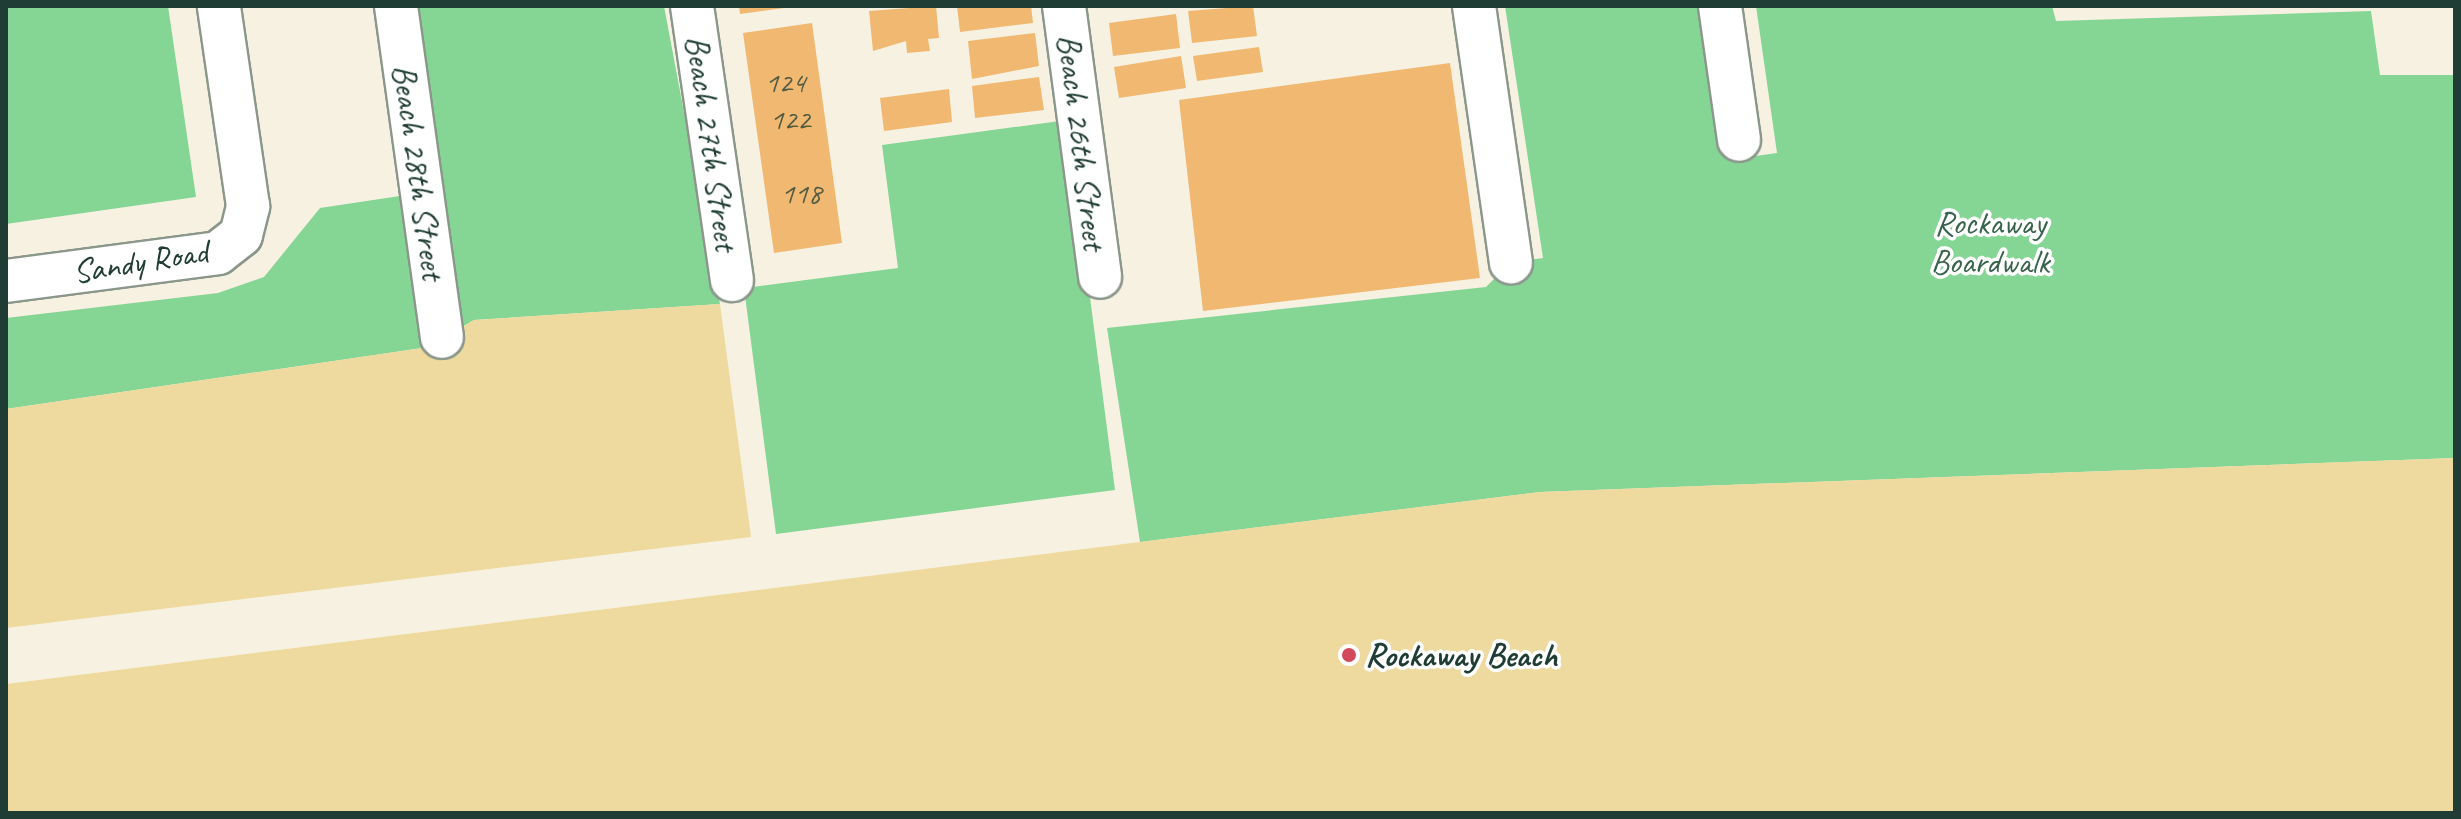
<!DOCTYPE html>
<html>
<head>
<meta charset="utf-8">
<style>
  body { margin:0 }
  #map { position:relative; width:2461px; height:819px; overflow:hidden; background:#f7f1e2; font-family:Caveat,sans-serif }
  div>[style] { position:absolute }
  .green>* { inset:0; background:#85d595 }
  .sand>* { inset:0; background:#eeda9e }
  .building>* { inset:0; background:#f0b871 }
  .roads { filter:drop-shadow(2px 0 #8b978b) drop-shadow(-2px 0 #8b978b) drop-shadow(0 2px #8b978b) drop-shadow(0 -2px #8b978b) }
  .street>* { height:42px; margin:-21px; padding:0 21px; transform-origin:21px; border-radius:21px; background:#fff }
  .dots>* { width:22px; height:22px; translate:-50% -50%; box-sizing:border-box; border:4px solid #fff; border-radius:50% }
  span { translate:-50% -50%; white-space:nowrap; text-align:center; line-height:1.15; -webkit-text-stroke:7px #fff; paint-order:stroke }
  .number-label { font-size:30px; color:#535c43 }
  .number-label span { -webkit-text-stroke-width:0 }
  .street-label { font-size:34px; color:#1f3d34 }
  .park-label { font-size:34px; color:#38634c }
  .poi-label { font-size:34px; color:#1f3d34; font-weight:700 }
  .left { translate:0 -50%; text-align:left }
  .frame { position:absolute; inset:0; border:8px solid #1f3d34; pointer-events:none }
</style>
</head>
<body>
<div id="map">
  <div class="green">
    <div style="clip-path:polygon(6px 6px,168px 6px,196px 197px,6px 224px)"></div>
    <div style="clip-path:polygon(408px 6px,664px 6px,720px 304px,474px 320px,450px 334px)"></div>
    <div style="clip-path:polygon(1505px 6px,1705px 6px,1734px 159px,1777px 153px,1756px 6px,2052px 6px,2056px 21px,2371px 11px,2380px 75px,2455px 75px,2455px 458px,1540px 492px,1140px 542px,1107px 328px,1486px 287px,1511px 262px,1543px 258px)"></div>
    <div style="clip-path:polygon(1067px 120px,1115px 490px,776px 534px,744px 288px,898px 268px,882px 145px)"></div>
    <div style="clip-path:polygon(413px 194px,429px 347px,6px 409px,6px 318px,218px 293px,264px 277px,320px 208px)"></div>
  </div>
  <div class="sand">
    <div style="clip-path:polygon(720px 304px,751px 537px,6px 628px,6px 409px,429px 347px,474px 320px)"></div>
    <div style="clip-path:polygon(2455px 458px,2455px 813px,6px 813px,6px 684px,1540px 492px)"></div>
  </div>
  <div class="building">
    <div style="clip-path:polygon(739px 6px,784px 6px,784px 8px,740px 14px)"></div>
    <div style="clip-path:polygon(936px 6px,939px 38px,928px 39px,930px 51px,907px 53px,906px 41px,873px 51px,869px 11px)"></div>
    <div style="clip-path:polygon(957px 6px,1031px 6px,1033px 23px,960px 32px)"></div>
    <div style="clip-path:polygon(1253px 6px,1257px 36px,1192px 43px,1188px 11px)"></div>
    <div style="clip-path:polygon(1176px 14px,1180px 48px,1113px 56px,1109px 23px)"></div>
    <div style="clip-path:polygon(812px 23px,842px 243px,774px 253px,743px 33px)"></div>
    <div style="clip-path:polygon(1035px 33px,1039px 66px,972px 79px,968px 41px)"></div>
    <div style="clip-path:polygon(1259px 47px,1263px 72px,1197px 81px,1193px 56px)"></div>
    <div style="clip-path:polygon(1181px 56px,1186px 88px,1119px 98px,1114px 67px)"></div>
    <div style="clip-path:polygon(1450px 63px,1480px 278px,1203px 311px,1179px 100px)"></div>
    <div style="clip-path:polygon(1039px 77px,1044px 110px,975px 118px,972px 86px)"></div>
    <div style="clip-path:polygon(949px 89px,952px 122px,884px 131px,880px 98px)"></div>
  </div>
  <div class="roads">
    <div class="street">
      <div style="left:396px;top:6px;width:334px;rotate:82.1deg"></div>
      <div style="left:692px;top:6px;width:277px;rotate:81.7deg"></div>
      <div style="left:1064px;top:6px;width:273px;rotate:82.4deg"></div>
      <div style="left:1474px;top:6px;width:259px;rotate:81.8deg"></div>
      <div style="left:1720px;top:6px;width:135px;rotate:81.9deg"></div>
      <div style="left:6px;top:281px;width:214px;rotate:-7.5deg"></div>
      <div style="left:218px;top:253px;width:29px;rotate:-38deg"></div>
      <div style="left:241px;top:235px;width:30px;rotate:-76deg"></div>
      <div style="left:248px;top:206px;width:202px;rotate:-98.3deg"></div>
    </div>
  </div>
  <div class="dots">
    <div style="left:1349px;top:655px;background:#d1495b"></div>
  </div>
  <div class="number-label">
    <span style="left:785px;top:82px">124</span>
    <span style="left:790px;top:119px">122</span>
    <span style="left:801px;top:193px">118</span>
  </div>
  <div class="street-label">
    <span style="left:1082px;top:142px;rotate:83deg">Beach 26th Street</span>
    <span style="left:712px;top:143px;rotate:82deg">Beach 27th Street</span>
    <span style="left:419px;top:172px;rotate:82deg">Beach 28th Street</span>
    <span style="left:140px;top:261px;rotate:-9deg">Sandy Road</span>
  </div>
  <div class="park-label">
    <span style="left:1990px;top:242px">Rockaway<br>Boardwalk</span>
  </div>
  <div class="poi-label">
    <span class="left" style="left:1365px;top:655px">Rockaway Beach</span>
  </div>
  <div class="frame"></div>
</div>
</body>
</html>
